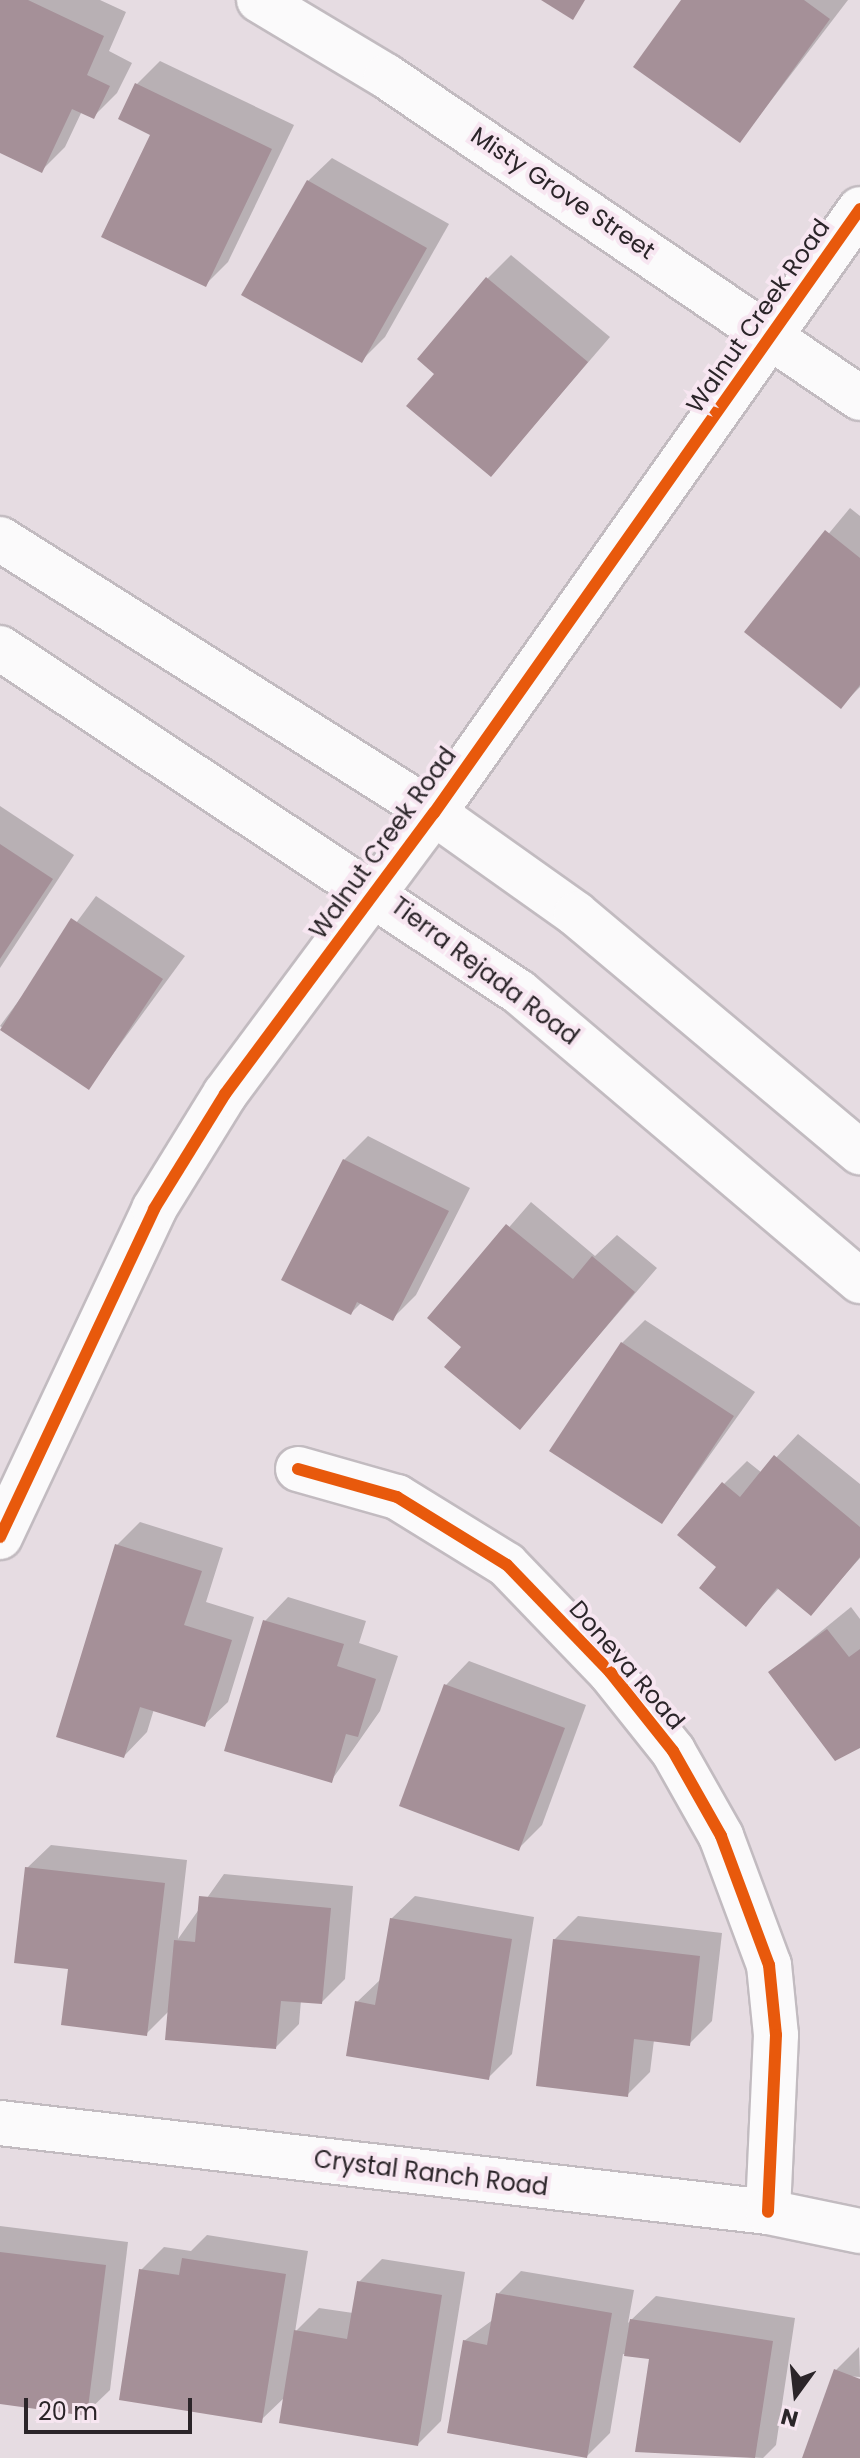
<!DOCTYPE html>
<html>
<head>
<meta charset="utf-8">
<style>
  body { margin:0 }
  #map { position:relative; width:860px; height:2458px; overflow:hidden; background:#e6dce2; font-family:Poppins,sans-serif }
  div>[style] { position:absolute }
  .shadow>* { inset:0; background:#0003 }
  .building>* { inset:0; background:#a59098 }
  .roads { filter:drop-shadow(2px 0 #c2bbc0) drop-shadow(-2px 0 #c2bbc0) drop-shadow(0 2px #c2bbc0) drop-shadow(0 -2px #c2bbc0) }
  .minor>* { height:44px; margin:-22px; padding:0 22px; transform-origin:22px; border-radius:22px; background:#fbfafb }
  .tertiary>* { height:44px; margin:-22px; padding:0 22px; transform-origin:22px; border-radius:22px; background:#fbfafb }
  .secondary>* { height:44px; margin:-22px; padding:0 22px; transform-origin:22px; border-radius:22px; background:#fbfafb }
  .cycleway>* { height:12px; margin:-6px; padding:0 6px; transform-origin:6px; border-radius:6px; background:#e8590c }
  span { translate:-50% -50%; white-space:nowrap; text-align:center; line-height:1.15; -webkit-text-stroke:8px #f7e6f1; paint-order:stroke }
  .street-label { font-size:24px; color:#2b2529 }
  .north { position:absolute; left:756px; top:2354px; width:80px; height:80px; -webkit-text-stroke:6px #f7e6f1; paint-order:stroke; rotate:195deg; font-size:22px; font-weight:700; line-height:32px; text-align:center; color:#2b2529 }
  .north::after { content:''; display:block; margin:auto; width:28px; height:36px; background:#2b2529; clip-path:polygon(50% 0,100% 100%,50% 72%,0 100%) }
  .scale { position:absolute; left:24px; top:2398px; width:168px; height:36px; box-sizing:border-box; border:4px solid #2b2529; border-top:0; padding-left:10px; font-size:24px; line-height:28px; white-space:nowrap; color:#2b2529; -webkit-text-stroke:6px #f7e6f1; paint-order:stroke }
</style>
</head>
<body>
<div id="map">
  <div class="shadow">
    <div style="clip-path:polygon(0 0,100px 0,126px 12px,109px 51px,132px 63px,117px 93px,94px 116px,82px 111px,65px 147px,42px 170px,0 151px)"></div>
    <div style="clip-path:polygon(684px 0,848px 0,740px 141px)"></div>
    <div style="clip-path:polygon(160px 61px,294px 125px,228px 262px,205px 285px,137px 84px)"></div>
    <div style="clip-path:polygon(332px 158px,449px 224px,385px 337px,361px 361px,244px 294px,308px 181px)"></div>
    <div style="clip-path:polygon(511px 255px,610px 337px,491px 475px,437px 373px,488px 278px)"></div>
    <div style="clip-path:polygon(850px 508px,860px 516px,860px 687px,841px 706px,747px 632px)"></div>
    <div style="clip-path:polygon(0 806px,74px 855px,0 968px)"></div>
    <div style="clip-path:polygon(96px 896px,185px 956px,88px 1088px,0 1026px)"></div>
    <div style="clip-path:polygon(368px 1136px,470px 1188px,416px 1295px,393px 1318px,362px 1302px,351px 1313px,344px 1160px)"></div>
    <div style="clip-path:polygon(531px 1202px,595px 1256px,617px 1235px,657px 1268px,520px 1427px,464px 1346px,430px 1318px)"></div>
    <div style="clip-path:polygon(645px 1320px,755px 1392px,662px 1522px,622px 1343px)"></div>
    <div style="clip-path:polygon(798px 1434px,860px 1484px,860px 1558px,811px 1613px,779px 1588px,746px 1624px,719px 1567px,724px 1484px,747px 1461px,762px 1473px)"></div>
    <div style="clip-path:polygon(140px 1522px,223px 1548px,206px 1602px,254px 1617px,228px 1702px,204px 1725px,154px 1709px,147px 1732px,124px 1756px,117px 1545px)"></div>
    <div style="clip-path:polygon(288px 1597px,366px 1621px,359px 1643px,398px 1656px,380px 1711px,331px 1781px,227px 1749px,265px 1621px)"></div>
    <div style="clip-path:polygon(851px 1607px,860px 1619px,860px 1745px,771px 1672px)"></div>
    <div style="clip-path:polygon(469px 1661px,586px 1705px,542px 1825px,518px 1849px,401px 1805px,446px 1685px)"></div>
    <div style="clip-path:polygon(51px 1845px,187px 1860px,178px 1939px,224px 1874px,353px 1886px,345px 1979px,322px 2002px,301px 2000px,299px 2024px,276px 2047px,170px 2010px,146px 2034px,70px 1967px,27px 1868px)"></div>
    <div style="clip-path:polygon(415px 1896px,534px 1917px,512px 2054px,488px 2078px,357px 2002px,381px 1979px,391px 1919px)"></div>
    <div style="clip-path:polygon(578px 1916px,722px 1933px,712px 2021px,689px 2044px,654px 2040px,650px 2072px,627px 2095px,554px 1940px)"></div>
    <div style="clip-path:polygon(0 2226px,128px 2242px,110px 2390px,86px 2413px,0 2402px)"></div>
    <div style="clip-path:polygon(207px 2235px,308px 2251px,295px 2332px,319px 2308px,353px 2313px,359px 2282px,382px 2259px,465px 2272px,441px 2421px,418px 2444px,286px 2396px,261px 2420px,141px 2270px,164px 2247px,191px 2251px)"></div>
    <div style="clip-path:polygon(521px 2271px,634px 2290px,628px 2323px,656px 2296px,795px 2318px,776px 2445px,763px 2458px,637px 2450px,652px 2358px,623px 2354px,610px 2433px,587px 2456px,464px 2341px,494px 2319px,498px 2294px)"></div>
    <div style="clip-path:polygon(859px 2347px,860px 2377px,846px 2376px,860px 2381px,860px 2458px,804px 2458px,836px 2370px)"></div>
  </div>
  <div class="building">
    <div style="clip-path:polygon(0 0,28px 0,104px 36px,87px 75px,110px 86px,94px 119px,72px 109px,42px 173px,0 153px)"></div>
    <div style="clip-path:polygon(541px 0,585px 0,573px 20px)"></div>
    <div style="clip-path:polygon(681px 0,804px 0,830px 19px,740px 143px,633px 67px)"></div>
    <div style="clip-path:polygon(135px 83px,272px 149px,206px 287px,101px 237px,150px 135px,118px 119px)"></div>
    <div style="clip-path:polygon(307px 180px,427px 248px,362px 363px,241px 295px)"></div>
    <div style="clip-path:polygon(486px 277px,588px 362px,491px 477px,406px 406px,434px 374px,417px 359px)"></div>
    <div style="clip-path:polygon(825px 530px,860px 558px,860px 685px,841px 709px,744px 632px)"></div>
    <div style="clip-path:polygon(0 844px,53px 879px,0 959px)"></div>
    <div style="clip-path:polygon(71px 918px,163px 979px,89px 1090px,0 1030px)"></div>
    <div style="clip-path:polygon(343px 1159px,449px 1211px,393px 1321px,357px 1302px,351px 1315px,281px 1280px)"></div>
    <div style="clip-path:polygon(506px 1224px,573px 1279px,592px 1256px,635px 1292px,520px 1430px,444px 1367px,461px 1347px,427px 1318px)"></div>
    <div style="clip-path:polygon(621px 1342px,734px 1416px,662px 1524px,549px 1451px)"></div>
    <div style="clip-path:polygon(774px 1455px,860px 1527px,860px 1557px,811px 1616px,777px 1588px,746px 1627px,699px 1588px,716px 1567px,677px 1535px,722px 1482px,740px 1497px)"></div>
    <div style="clip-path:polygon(115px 1544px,202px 1571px,184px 1625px,232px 1640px,205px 1727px,140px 1707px,124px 1758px,56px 1737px)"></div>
    <div style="clip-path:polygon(263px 1620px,344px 1644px,337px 1666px,376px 1679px,358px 1737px,346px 1734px,332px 1783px,224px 1751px)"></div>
    <div style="clip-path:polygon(827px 1629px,849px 1657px,860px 1649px,860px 1748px,835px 1761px,768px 1672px)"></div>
    <div style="clip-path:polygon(444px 1684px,565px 1728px,519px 1851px,399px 1806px)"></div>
    <div style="clip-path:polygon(25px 1867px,165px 1883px,147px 2036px,61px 2025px,68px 1969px,14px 1963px)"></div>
    <div style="clip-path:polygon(199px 1896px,331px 1908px,322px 2004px,281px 2001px,276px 2049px,165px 2040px,174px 1940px,195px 1942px)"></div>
    <div style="clip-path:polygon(390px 1918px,512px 1939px,489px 2080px,346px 2056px,355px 2001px,375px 2005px)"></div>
    <div style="clip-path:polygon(553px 1939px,700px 1956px,690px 2046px,634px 2039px,628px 2097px,536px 2086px)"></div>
    <div style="clip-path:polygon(0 2252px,106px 2265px,87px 2416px,0 2404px)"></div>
    <div style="clip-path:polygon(182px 2258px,286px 2274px,262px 2423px,119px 2400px,139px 2269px,179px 2275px)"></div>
    <div style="clip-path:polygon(357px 2281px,442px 2295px,418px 2446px,279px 2423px,294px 2330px,347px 2339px)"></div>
    <div style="clip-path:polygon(496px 2293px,612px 2313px,587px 2458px,447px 2433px,463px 2340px,487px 2345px)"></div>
    <div style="clip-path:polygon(630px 2319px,773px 2341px,755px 2458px,635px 2452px,649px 2359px,624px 2356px)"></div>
    <div style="clip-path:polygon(834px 2369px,860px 2379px,860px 2458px,802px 2458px)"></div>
  </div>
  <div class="roads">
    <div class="minor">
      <div style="left:259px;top:0;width:148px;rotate:30.9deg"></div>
      <div style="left:386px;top:76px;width:573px;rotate:34.19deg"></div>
      <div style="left:298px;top:1469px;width:103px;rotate:15.8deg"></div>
      <div style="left:397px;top:1497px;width:129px;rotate:31.7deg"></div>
      <div style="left:507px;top:1565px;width:149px;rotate:46.1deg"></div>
      <div style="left:610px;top:1672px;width:101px;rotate:51.4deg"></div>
      <div style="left:673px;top:1751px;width:98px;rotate:60.5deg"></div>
      <div style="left:721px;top:1836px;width:138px;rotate:69.6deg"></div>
      <div style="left:769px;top:1965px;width:70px;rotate:84.3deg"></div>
      <div style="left:776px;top:2035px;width:177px;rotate:92.6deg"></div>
      <div style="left:0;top:2123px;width:773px;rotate:6.61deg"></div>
      <div style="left:768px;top:2212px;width:94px;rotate:11.7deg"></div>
    </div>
    <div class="tertiary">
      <div style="left:0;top:1537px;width:362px;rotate:-64.8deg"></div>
      <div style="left:154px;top:1209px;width:135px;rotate:-58.3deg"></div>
      <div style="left:225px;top:1094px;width:350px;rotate:-53.4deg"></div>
      <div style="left:434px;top:813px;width:739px;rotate:-54.8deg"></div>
    </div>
    <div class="secondary">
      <div style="left:0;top:539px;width:513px;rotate:32.27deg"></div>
      <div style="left:434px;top:813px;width:174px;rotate:35.4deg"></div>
      <div style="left:576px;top:914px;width:371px;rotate:40deg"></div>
      <div style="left:0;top:648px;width:623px;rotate:33.54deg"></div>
      <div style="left:519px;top:992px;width:447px;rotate:40.3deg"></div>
    </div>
  </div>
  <div class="cycleway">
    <div style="left:298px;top:1469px;width:103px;rotate:15.8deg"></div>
    <div style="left:397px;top:1497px;width:129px;rotate:31.7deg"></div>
    <div style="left:507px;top:1565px;width:149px;rotate:46.1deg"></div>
    <div style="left:610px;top:1672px;width:101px;rotate:51.4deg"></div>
    <div style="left:673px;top:1751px;width:98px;rotate:60.5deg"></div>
    <div style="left:721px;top:1836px;width:138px;rotate:69.6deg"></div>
    <div style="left:769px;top:1965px;width:70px;rotate:84.3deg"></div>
    <div style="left:776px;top:2035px;width:177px;rotate:92.6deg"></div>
    <div style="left:0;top:1537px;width:362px;rotate:-64.8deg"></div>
    <div style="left:154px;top:1209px;width:135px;rotate:-58.3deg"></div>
    <div style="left:225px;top:1094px;width:350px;rotate:-53.4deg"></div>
    <div style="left:434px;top:813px;width:739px;rotate:-54.8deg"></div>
  </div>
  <div class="street-label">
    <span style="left:563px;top:193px;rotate:34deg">Misty Grove Street</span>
    <span style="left:758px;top:316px;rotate:-55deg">Walnut Creek Road</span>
    <span style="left:383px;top:843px;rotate:-54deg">Walnut Creek Road</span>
    <span style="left:485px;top:971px;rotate:37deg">Tierra Rejada Road</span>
    <span style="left:627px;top:1665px;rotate:49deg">Doneva Road</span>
    <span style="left:431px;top:2173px;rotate:7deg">Crystal Ranch Road</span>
  </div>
  <div class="north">N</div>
  <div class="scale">20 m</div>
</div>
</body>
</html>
